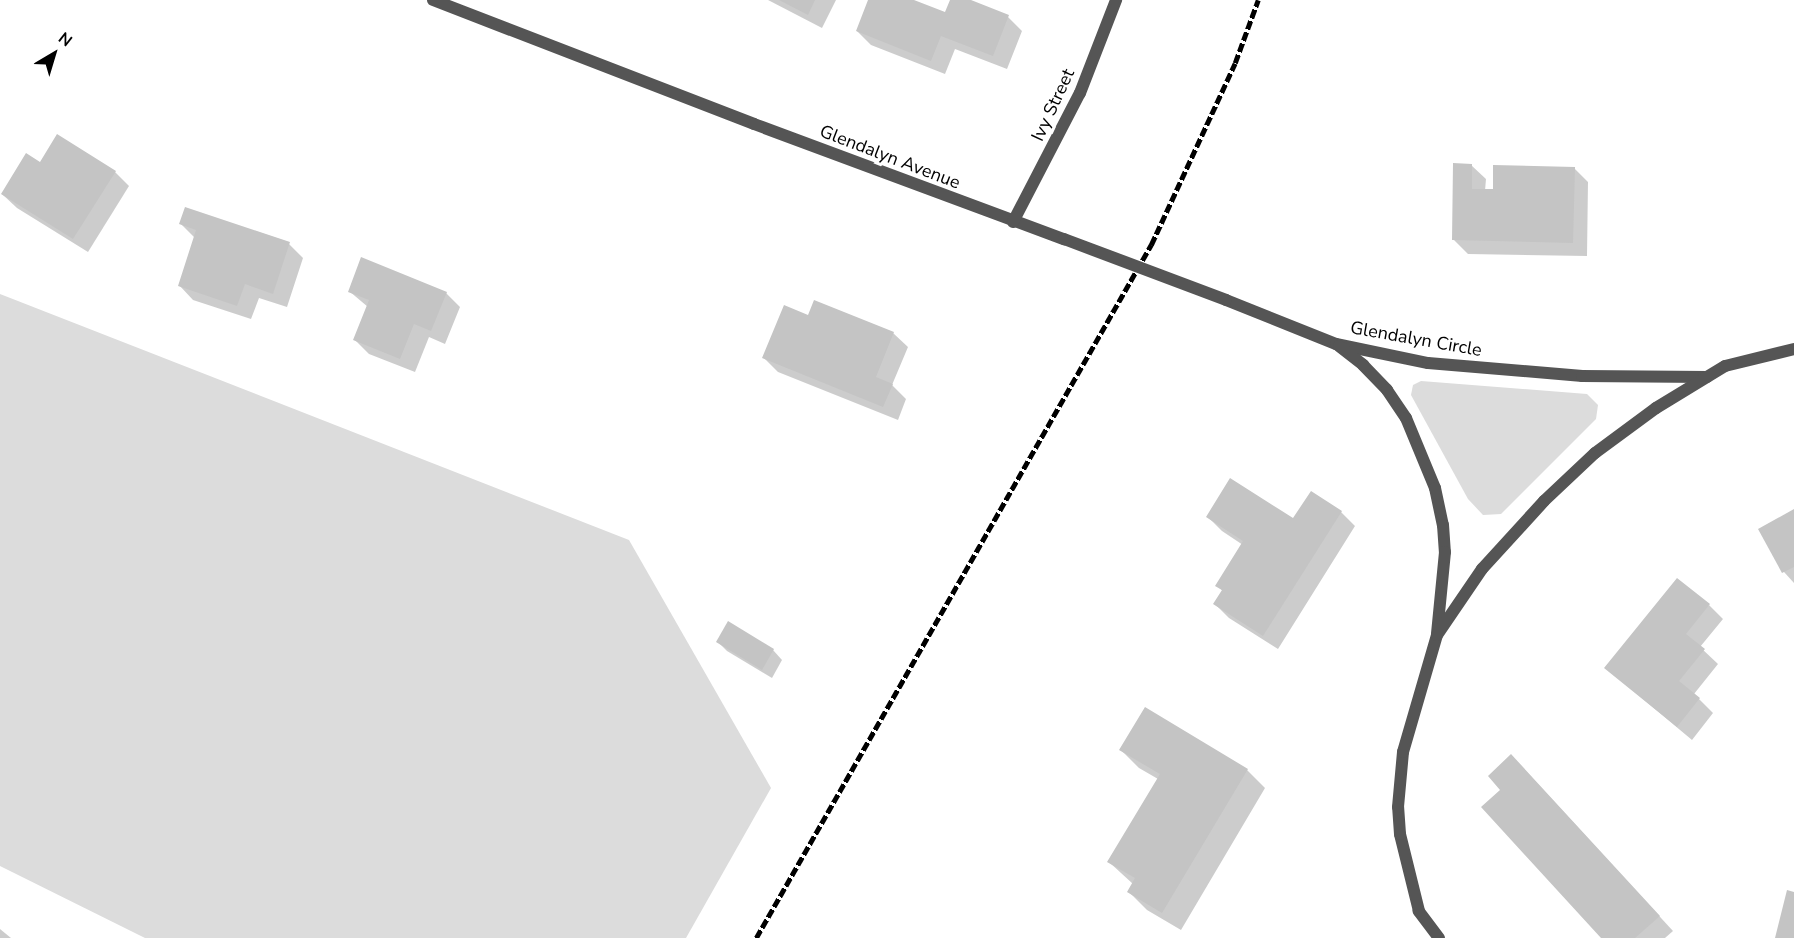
<!DOCTYPE html>
<html>
<head>
<meta charset="utf-8">
<style>
  body { margin:0 }
  #map { position:relative; width:1794px; height:938px; overflow:hidden; background:#fff; font-family:"Nunito Sans",sans-serif }
  div>[style] { position:absolute }
  .green>* { inset:0; background:#dcdcdc }
  .shadow>* { inset:0; background:#0003 }
  .building>* { inset:0; background:#c4c4c4 }
  .street>* { height:12px; margin:-6px; padding:0 6px; transform-origin:6px; border-radius:6px; background:#555 }
  .rail>* { height:4.5px; margin-top:-2.25px; transform-origin:0; background:repeating-linear-gradient(90deg,#000 0 9px,transparent 0 12px) }
  .street-bridge>* { height:12px; margin:-6px; padding:0 6px; transform-origin:6px; border-radius:6px; background:#555 }
  span { translate:-50% -50%; white-space:nowrap; text-align:center; line-height:1.15; -webkit-text-stroke:6px #fff; paint-order:stroke }
  .street-label { font-size:18px; color:#000 }
  .north { position:absolute; left:24px; top:24px; width:60px; height:60px; -webkit-text-stroke:4px #fff; paint-order:stroke; rotate:38deg; font-size:16px; font-weight:700; line-height:24px; text-align:center; color:#000 }
  .north::after { content:''; display:block; margin:auto; width:21px; height:27px; background:#000; clip-path:polygon(50% 0,100% 100%,50% 72%,0 100%) }
</style>
</head>
<body>
<div id="map">
  <div class="green">
    <div style="clip-path:polygon(0 294px,629px 540px,771px 788px,686px 938px,145px 938px,0 866px)"></div>
    <div style="clip-path:polygon(1421px 381px,1587px 394px,1598px 405px,1596px 419px,1501px 514px,1483px 515px,1468px 499px,1411px 395px,1413px 385px)"></div>
  </div>
  <div class="shadow">
    <div style="clip-path:polygon(768px 0,836px 0,822px 28px)"></div>
    <div style="clip-path:polygon(869px 0,910px 0,946px 14px,951px 0,967px 0,1008px 17px,1022px 31px,1007px 69px,955px 49px,945px 74px,871px 45px,857px 31px)"></div>
    <div style="clip-path:polygon(41px 164px,115px 172px,129px 186px,88px 252px,17px 208px,2px 194px)"></div>
    <div style="clip-path:polygon(1471px 165px,1486px 179px,1485px 191px,1494px 191px,1574px 168px,1588px 182px,1587px 256px,1468px 254px,1454px 240px)"></div>
    <div style="clip-path:polygon(181px 224px,289px 244px,303px 258px,287px 307px,259px 298px,251px 319px,193px 300px,179px 285px,195px 238px)"></div>
    <div style="clip-path:polygon(349px 291px,446px 293px,460px 307px,445px 344px,429px 337px,415px 372px,369px 354px,355px 340px,368px 307px)"></div>
    <div style="clip-path:polygon(809px 317px,893px 333px,908px 347px,892px 385px,906px 399px,898px 420px,778px 372px,764px 358px)"></div>
    <div style="clip-path:polygon(1794px 510px,1794px 583px,1784px 572px,1760px 529px)"></div>
    <div style="clip-path:polygon(1341px 512px,1355px 526px,1278px 649px,1229px 618px,1215px 604px,1223px 591px,1217px 586px,1243px 545px,1222px 531px,1208px 517px,1294px 520px)"></div>
    <div style="clip-path:polygon(1709px 605px,1723px 619px,1700px 647px,1718px 664px,1694px 694px,1713px 713px,1692px 740px,1606px 668px)"></div>
    <div style="clip-path:polygon(718px 642px,773px 650px,782px 660px,772px 678px,727px 651px)"></div>
    <div style="clip-path:polygon(1121px 750px,1247px 770px,1265px 788px,1181px 930px,1147px 910px,1129px 892px,1133px 884px,1109px 862px,1158px 779px,1139px 768px)"></div>
    <div style="clip-path:polygon(1525px 770px,1673px 931px,1665px 938px,1603px 938px)"></div>
    <div style="clip-path:polygon(0 929px,11px 938px,0 938px)"></div>
  </div>
  <div class="building">
    <div style="clip-path:polygon(779px 0,815px 0,808px 15px)"></div>
    <div style="clip-path:polygon(868px 0,914px 0,945px 12px,950px 0,971px 0,1009px 15px,993px 56px,941px 36px,931px 61px,856px 31px)"></div>
    <div style="clip-path:polygon(57px 134px,116px 171px,73px 239px,1px 194px,26px 153px,40px 162px)"></div>
    <div style="clip-path:polygon(1453px 163px,1472px 164px,1472px 189px,1493px 189px,1493px 165px,1575px 167px,1573px 243px,1452px 240px)"></div>
    <div style="clip-path:polygon(185px 207px,290px 242px,273px 294px,245px 284px,237px 306px,178px 286px,196px 230px,179px 224px)"></div>
    <div style="clip-path:polygon(361px 257px,447px 292px,431px 331px,414px 324px,400px 359px,353px 340px,369px 300px,348px 292px)"></div>
    <div style="clip-path:polygon(814px 300px,894px 332px,876px 377px,893px 384px,883px 407px,762px 358px,784px 305px,808px 315px)"></div>
    <div style="clip-path:polygon(1230px 478px,1293px 518px,1311px 491px,1342px 511px,1263px 636px,1213px 604px,1222px 590px,1215px 586px,1243px 541px,1206px 517px)"></div>
    <div style="clip-path:polygon(1794px 509px,1794px 567px,1782px 573px,1758px 529px)"></div>
    <div style="clip-path:polygon(1677px 578px,1710px 604px,1686px 634px,1705px 649px,1679px 681px,1700px 698px,1677px 727px,1604px 668px)"></div>
    <div style="clip-path:polygon(728px 621px,774px 649px,762px 670px,716px 642px)"></div>
    <div style="clip-path:polygon(1145px 707px,1248px 769px,1162px 913px,1127px 892px,1135px 878px,1107px 862px,1160px 774px,1119px 750px)"></div>
    <div style="clip-path:polygon(1511px 754px,1660px 916px,1635px 938px,1601px 938px,1481px 807px,1500px 790px,1488px 776px)"></div>
    <div style="clip-path:polygon(1787px 890px,1794px 892px,1794px 938px,1775px 938px)"></div>
  </div>
  <div class="street">
    <div style="left:433px;top:0;width:344px;rotate:21.1deg"></div>
    <div style="left:754px;top:124px;width:331px;rotate:20.4deg"></div>
    <div style="left:1013px;top:222px;width:145px;rotate:-62.6deg"></div>
    <div style="left:1080px;top:93px;width:100px;rotate:-68.8deg"></div>
    <div style="left:1226px;top:300px;width:118px;rotate:21.8deg"></div>
    <div style="left:1336px;top:344px;width:94px;rotate:11.7deg"></div>
    <div style="left:1428px;top:363px;width:155px;rotate:4.8deg"></div>
    <div style="left:1582px;top:376px;width:125px;rotate:0.5deg"></div>
    <div style="left:1339px;top:346px;width:31px;rotate:38deg"></div>
    <div style="left:1363px;top:365px;width:35px;rotate:46deg"></div>
    <div style="left:1387px;top:390px;width:34px;rotate:56deg"></div>
    <div style="left:1406px;top:418px;width:76px;rotate:67.5deg"></div>
    <div style="left:1435px;top:488px;width:38px;rotate:78deg"></div>
    <div style="left:1443px;top:525px;width:27px;rotate:86deg"></div>
    <div style="left:1445px;top:552px;width:81px;rotate:95.6deg"></div>
    <div style="left:1439px;top:938px;width:34px;rotate:-127deg"></div>
    <div style="left:1419px;top:911px;width:79px;rotate:-103.9deg"></div>
    <div style="left:1400px;top:834px;width:27px;rotate:-94deg"></div>
    <div style="left:1398px;top:807px;width:55px;rotate:-84.8deg"></div>
    <div style="left:1403px;top:752px;width:122px;rotate:-73.8deg"></div>
    <div style="left:1437px;top:635px;width:80px;rotate:-55.7deg"></div>
    <div style="left:1482px;top:569px;width:92px;rotate:-47.6deg"></div>
    <div style="left:1544px;top:501px;width:70px;rotate:-43.3deg"></div>
    <div style="left:1595px;top:453px;width:76px;rotate:-36.4deg"></div>
    <div style="left:1656px;top:408px;width:81px;rotate:-31.3deg"></div>
    <div style="left:1725px;top:366px;width:71px;rotate:-13.8deg"></div>
  </div>
  <div class="rail">
    <div style="left:756px;top:938px;width:798px;rotate:-60.32deg"></div>
    <div style="left:1151px;top:245px;width:200px;rotate:-65.2deg"></div>
    <div style="left:1235px;top:63px;width:67px;rotate:-69.9deg"></div>
  </div>
  <div class="street-bridge">
    <div style="left:1064px;top:239px;width:173px;rotate:20.6deg"></div>
  </div>
  <div class="street-label">
    <span style="left:1053px;top:105px;rotate:-65deg">Ivy Street</span>
    <span style="left:890px;top:157px;rotate:21deg">Glendalyn Avenue</span>
    <span style="left:1416px;top:339px;rotate:10deg">Glendalyn Circle</span>
  </div>
  <div class="north">N</div>
</div>
</body>
</html>
